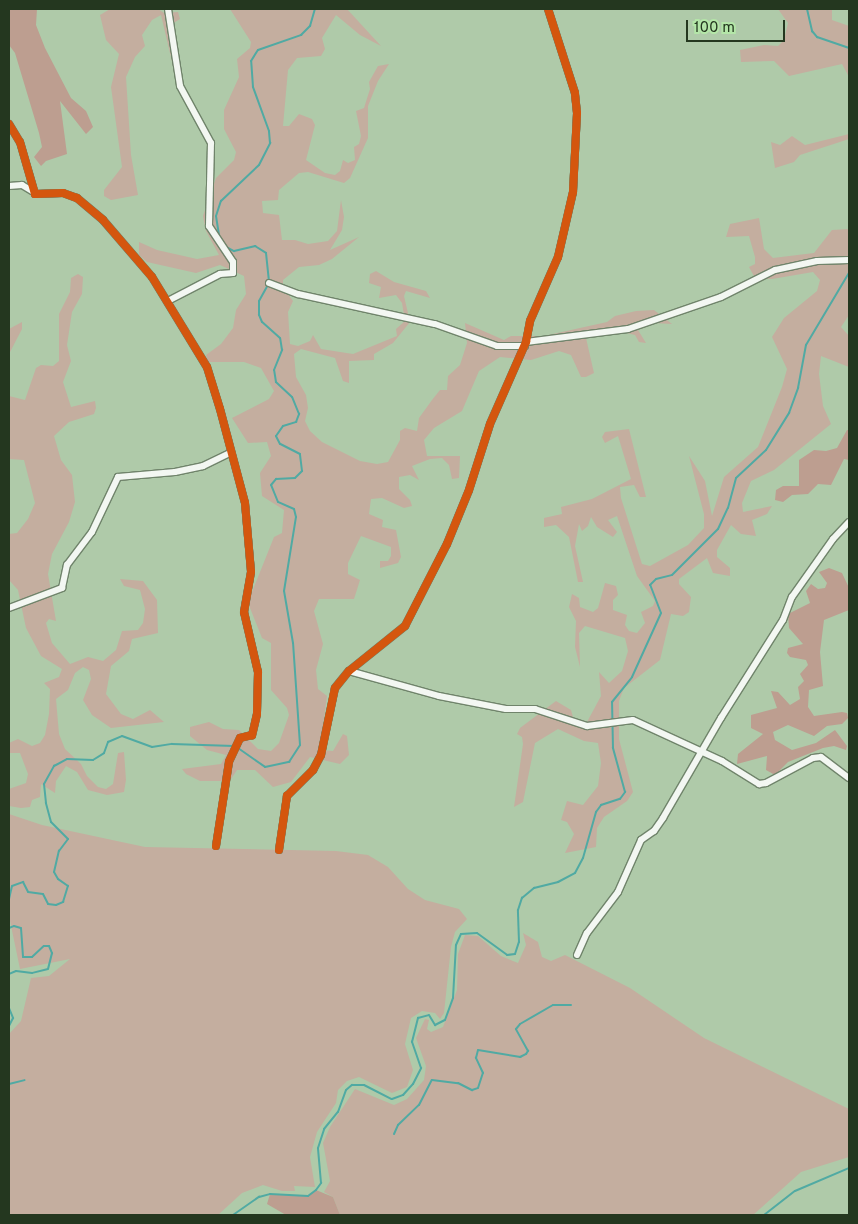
<!DOCTYPE html>
<html>
<head>
<meta charset="utf-8">
<style>
  body { margin:0 }
  #map { position:relative; width:858px; height:1224px; overflow:hidden; background:#afcaa9; font-family:Overpass,sans-serif }
  div>[style] { position:absolute }
  .green>* { inset:0; background:#c4ae9f }
  .forest>* { inset:0; background:#bd9e90 }
  .stream>* { height:2px; margin:-1px; padding:0 1px; transform-origin:1px; border-radius:1px; background:#50aaa3 }
  .roads { filter:drop-shadow(1px 0 #70846b) drop-shadow(-1px 0 #70846b) drop-shadow(0 1px #70846b) drop-shadow(0 -1px #70846b) }
  .minor>* { height:6px; margin:-3px; padding:0 3px; transform-origin:3px; border-radius:3px; background:#f3f7f2 }
  .cycleway>* { height:8px; margin:-4px; padding:0 4px; transform-origin:4px; border-radius:4px; background:#d4560e }
  span { translate:-50% -50%; white-space:nowrap; text-align:center; line-height:1.15; -webkit-text-stroke:4px #b4e6a8; paint-order:stroke }
  .frame { position:absolute; inset:0; border:10px solid #24371f; pointer-events:none }
  .scale { position:absolute; left:686px; top:20px; width:99px; height:22px; box-sizing:border-box; border:2px solid #24371f; border-top:0; padding-left:6px; font-size:15px; line-height:18px; white-space:nowrap; color:#24371f; -webkit-text-stroke:4px #b4e6a8; paint-order:stroke }
</style>
</head>
<body>
<div id="map">
  <div class="green">
    <div style="clip-path:polygon(110px 9px,158px 9px,164px 13px,178px 12px,180px 19px,172px 24px,174px 70px,161px 15px,152px 20px,142px 35px,145px 46px,135px 57px,126px 77px,131px 155px,138px 195px,111px 200px,104px 196px,104px 190px,122px 167px,111px 87px,119px 54px,106px 40px,100px 15px)"></div>
    <div style="clip-path:polygon(230px 9px,347px 9px,381px 46px,360px 35px,336px 15px,322px 38px,325px 49px,321px 56px,297px 58px,288px 70px,283px 126px,289px 126px,299px 114px,312px 119px,315px 125px,306px 160px,325px 173px,335px 175px,340px 171px,343px 160px,348px 163px,355px 160px,354px 147px,359px 144px,361px 136px,356px 111px,364px 108px,370px 89px,369px 82px,378px 66px,389px 64px,378px 81px,368px 106px,368px 138px,350px 178px,344px 183px,308px 172px,299px 173px,279px 190px,278px 200px,262px 201px,263px 213px,279px 215px,282px 240px,295px 240px,308px 244px,328px 241px,337px 231px,341px 200px,344px 217px,342px 230px,330px 250px,359px 237px,332px 259px,319px 265px,299px 267px,283px 280px,283px 287px,293px 301px,288px 312px,290px 344px,298px 346px,310px 341px,313px 335px,321px 349px,353px 354px,397px 336px,396px 329px,405px 321px,402px 303px,396px 295px,379px 298px,381px 287px,369px 283px,370px 274px,376px 271px,394px 282px,426px 291px,430px 298px,406px 291px,404px 296px,410px 322px,393px 343px,374px 354px,374px 360px,349px 361px,349px 383px,343px 381px,335px 358px,301px 349px,294px 354px,296px 377px,306px 395px,308px 408px,305px 421px,310px 431px,322px 442px,360px 461px,377px 464px,388px 462px,400px 440px,400px 431px,405px 428px,417px 431px,419px 418px,432px 400px,440px 390px,447px 390px,448px 376px,460px 365px,467px 343px,465px 323px,504px 340px,511px 336px,544px 336px,607px 322px,615px 316px,636px 311px,654px 310px,672px 324px,654px 323px,638px 330px,646px 343px,639px 342px,635px 335px,622px 332px,586px 338px,594px 373px,586px 377px,581px 377px,571px 355px,559px 351px,531px 360px,500px 357px,479px 371px,462px 411px,434px 428px,424px 440px,427px 456px,460px 456px,459px 478px,452px 479px,449px 465px,442px 458px,430px 459px,412px 466px,419px 480px,410px 475px,399px 477px,399px 489px,410px 500px,412px 506px,404px 508px,382px 498px,371px 499px,369px 514px,383px 520px,382px 527px,396px 530px,401px 557px,398px 563px,380px 568px,380px 561px,388px 561px,391px 556px,391px 547px,361px 536px,348px 563px,348px 574px,360px 580px,354px 599px,319px 599px,314px 611px,323px 644px,316px 670px,318px 689px,327px 696px,320px 750px,333px 751px,343px 734px,347px 736px,349px 755px,340px 764px,310px 757px,291px 782px,273px 787px,255px 770px,237px 770px,231px 779px,223px 781px,200px 781px,186px 774px,182px 769px,221px 764px,226px 755px,207px 750px,190px 736px,190px 727px,209px 722px,223px 729px,239px 730px,258px 749px,271px 751px,279px 743px,289px 715px,287px 708px,271px 690px,271px 643px,262px 638px,250px 608px,250px 597px,274px 537px,282px 533px,284px 510px,262px 496px,260px 473px,271px 456px,267px 442px,248px 443px,232px 418px,269px 399px,274px 391px,261px 368px,244px 362px,208px 362px,206px 355px,221px 344px,233px 328px,236px 310px,246px 294px,244px 276px,220px 265px,196px 273px,147px 262px,139px 255px,139px 242px,157px 250px,197px 259px,219px 255px,206px 231px,203px 216px,216px 178px,234px 160px,236px 152px,224px 129px,224px 110px,239px 77px,237px 59px,250px 48px,251px 42px)"></div>
    <div style="clip-path:polygon(778px 9px,832px 9px,832px 20px,849px 26px,849px 77px,842px 64px,789px 76px,774px 61px,741px 62px,740px 50px,764px 45px,778px 46px,784px 40px,788px 23px)"></div>
    <div style="clip-path:polygon(849px 134px,849px 139px,800px 155px,794px 162px,775px 168px,771px 142px,780px 145px,792px 136px,805px 145px)"></div>
    <div style="clip-path:polygon(759px 218px,764px 249px,773px 258px,814px 253px,832px 230px,849px 229px,849px 315px,841px 327px,849px 336px,849px 367px,821px 356px,819px 374px,823px 406px,831px 424px,774px 470px,751px 481px,742px 503px,743px 512px,772px 506px,767px 514px,752px 520px,756px 536px,741px 534px,731px 525px,717px 550px,717px 557px,730px 568px,730px 576px,713px 573px,707px 558px,679px 579px,679px 584px,691px 597px,689px 612px,683px 616px,671px 614px,660px 660px,624px 688px,619px 701px,619px 739px,633px 792px,627px 801px,604px 817px,597px 828px,596px 847px,565px 853px,574px 834px,567px 822px,561px 820px,567px 801px,583px 805px,598px 786px,601px 763px,598px 743px,584px 741px,558px 729px,535px 743px,523px 802px,514px 807px,523px 744px,522px 737px,517px 734px,520px 728px,556px 701px,571px 710px,575px 724px,587px 722px,601px 696px,599px 672px,609px 683px,622px 671px,628px 651px,625px 638px,585px 626px,579px 633px,580px 667px,575px 647px,576px 621px,569px 607px,572px 594px,579px 598px,580px 607px,593px 612px,598px 608px,605px 583px,616px 586px,618px 595px,613px 600px,613px 610px,627px 615px,625px 625px,629px 631px,637px 633px,645px 623px,641px 612px,653px 606px,655px 601px,637px 576px,617px 516px,608px 520px,617px 532px,613px 537px,597px 527px,591px 517px,588px 526px,582px 531px,579px 524px,575px 546px,583px 582px,578px 582px,569px 537px,556px 525px,544px 527px,544px 518px,562px 514px,561px 507px,592px 499px,631px 479px,618px 436px,605px 443px,602px 437px,605px 432px,629px 429px,646px 497px,640px 497px,634px 485px,620px 487px,621px 498px,642px 564px,650px 566px,688px 545px,704px 528px,704px 514px,689px 456px,705px 481px,712px 516px,724px 477px,758px 447px,782px 387px,787px 369px,772px 337px,784px 318px,817px 291px,820px 280px,813px 272px,772px 279px,755px 278px,749px 267px,755px 264px,755px 257px,749px 236px,726px 237px,730px 224px)"></div>
    <div style="clip-path:polygon(78px 274px,83px 277px,82px 294px,72px 312px,67px 345px,71px 361px,63px 382px,71px 407px,95px 401px,96px 408px,94px 414px,69px 422px,54px 436px,61px 460px,72px 475px,75px 502px,69px 522px,52px 554px,48px 574px,56px 621px,49px 619px,46px 623px,52px 643px,70px 664px,88px 657px,103px 661px,116px 650px,122px 631px,138px 630px,143px 623px,145px 609px,140px 590px,124px 586px,120px 579px,143px 581px,157px 600px,158px 633px,132px 639px,129px 651px,111px 666px,106px 694px,121px 714px,133px 719px,150px 710px,164px 722px,111px 728px,92px 715px,83px 700px,91px 679px,89px 670px,83px 667px,75px 673px,68px 690px,56px 699px,59px 734px,65px 749px,81px 764px,87px 776px,98px 787px,106px 789px,113px 784px,118px 753px,124px 752px,126px 780px,124px 792px,107px 795px,88px 790px,77px 772px,66px 766px,56px 781px,55px 793px,41px 784px,40px 797px,32px 800px,30px 807px,21px 808px,9px 806px,9px 789px,26px 783px,28px 774px,20px 753px,9px 753px,9px 743px,18px 739px,32px 746px,40px 743px,45px 735px,49px 714px,50px 689px,44px 683px,59px 677px,62px 669px,41px 656px,26px 628px,18px 590px,9px 580px,9px 534px,17px 533px,28px 519px,35px 503px,24px 460px,9px 459px,9px 396px,25px 400px,36px 368px,41px 365px,53px 366px,59px 361px,59px 314px,70px 292px,71px 278px)"></div>
    <div style="clip-path:polygon(22px 322px,22px 329px,9px 354px,9px 329px)"></div>
    <div style="clip-path:polygon(9px 814px,42px 825px,145px 847px,336px 851px,368px 855px,388px 867px,408px 889px,425px 900px,459px 909px,467px 919px,455px 932px,451px 947px,444px 1013px,440px 1019px,435px 1013px,422px 1011px,411px 1018px,405px 1044px,413px 1070px,407px 1087px,392px 1093px,359px 1077px,347px 1081px,338px 1090px,336px 1103px,317px 1132px,310px 1157px,315px 1187px,294px 1186px,295px 1191px,282px 1191px,263px 1185px,242px 1193px,218px 1215px,9px 1215px,9px 1034px,21px 1021px,31px 978px,49px 976px,70px 959px,20px 969px,9px 916px)"></div>
    <div style="clip-path:polygon(523px 933px,538px 942px,542px 957px,551px 961px,565px 955px,630px 988px,704px 1038px,849px 1109px,849px 1157px,801px 1172px,753px 1215px,340px 1215px,333px 1197px,324px 1192px,330px 1181px,323px 1143px,330px 1127px,355px 1089px,394px 1105px,407px 1099px,424px 1080px,426px 1066px,416px 1038px,425px 1019px,429px 1020px,427px 1029px,431px 1032px,443px 1027px,457px 990px,458px 954px,465px 935px,478px 936px,501px 956px,518px 963px,526px 945px)"></div>
  </div>
  <div class="forest">
    <div style="clip-path:polygon(9px 9px,37px 9px,36px 25px,45px 48px,71px 98px,86px 111px,93px 127px,86px 134px,60px 101px,67px 154px,46px 161px,41px 166px,34px 157px,42px 147px,39px 133px,15px 53px,9px 45px)"></div>
    <div style="clip-path:polygon(847px 430px,849px 430px,849px 460px,844px 459px,831px 485px,818px 484px,808px 494px,792px 495px,783px 502px,775px 500px,776px 490px,783px 486px,799px 486px,799px 460px,814px 450px,826px 451px,837px 448px)"></div>
    <div style="clip-path:polygon(829px 568px,842px 573px,849px 588px,849px 610px,824px 620px,820px 652px,823px 686px,809px 690px,808px 707px,814px 716px,842px 712px,847px 713px,848px 718px,842px 724px,827px 726px,814px 736px,788px 725px,773px 732px,775px 740px,792px 750px,816px 743px,835px 730px,847px 746px,846px 750px,834px 746px,823px 748px,788px 762px,775px 775px,766px 770px,767px 756px,737px 764px,738px 754px,763px 734px,751px 728px,751px 715px,777px 708px,771px 691px,778px 692px,790px 705px,800px 699px,798px 687px,804px 681px,800px 674px,808px 665px,806px 660px,790px 657px,787px 653px,788px 648px,803px 644px,789px 628px,788px 614px,810px 603px,806px 591px,811px 584px,818px 589px,825px 588px,827px 583px,819px 572px)"></div>
    <div style="clip-path:polygon(316px 1190px,333px 1197px,340px 1215px,286px 1215px,267px 1204px,270px 1194px,308px 1196px)"></div>
  </div>
  <div class="stream">
    <div style="left:807px;top:9px;width:23px;rotate:77deg"></div>
    <div style="left:812px;top:31px;width:8px;rotate:50deg"></div>
    <div style="left:817px;top:37px;width:34px;rotate:19deg"></div>
    <div style="left:219px;top:235px;width:19px;rotate:-99deg"></div>
    <div style="left:216px;top:216px;width:16px;rotate:-72deg"></div>
    <div style="left:221px;top:201px;width:52px;rotate:-43.5deg"></div>
    <div style="left:259px;top:165px;width:25px;rotate:-63deg"></div>
    <div style="left:270px;top:143px;width:12px;rotate:-95deg"></div>
    <div style="left:269px;top:131px;width:47px;rotate:-110deg"></div>
    <div style="left:253px;top:87px;width:26px;rotate:-94deg"></div>
    <div style="left:251px;top:61px;width:13px;rotate:-58deg"></div>
    <div style="left:258px;top:50px;width:46px;rotate:-19.2deg"></div>
    <div style="left:301px;top:35px;width:13px;rotate:-45deg"></div>
    <div style="left:310px;top:26px;width:18px;rotate:-74deg"></div>
    <div style="left:226px;top:247px;width:9px;rotate:27deg"></div>
    <div style="left:234px;top:251px;width:22px;rotate:-13deg"></div>
    <div style="left:255px;top:246px;width:13px;rotate:32deg"></div>
    <div style="left:266px;top:253px;width:27px;rotate:84deg"></div>
    <div style="left:238px;top:748px;width:33px;rotate:35deg"></div>
    <div style="left:265px;top:767px;width:25px;rotate:-12deg"></div>
    <div style="left:289px;top:762px;width:20px;rotate:-57deg"></div>
    <div style="left:300px;top:745px;width:102px;rotate:-93.9deg"></div>
    <div style="left:293px;top:643px;width:53px;rotate:-99.8deg"></div>
    <div style="left:284px;top:591px;width:75px;rotate:-80.8deg"></div>
    <div style="left:296px;top:517px;width:8px;rotate:-104deg"></div>
    <div style="left:294px;top:509px;width:17px;rotate:-156deg"></div>
    <div style="left:278px;top:502px;width:18px;rotate:-112deg"></div>
    <div style="left:271px;top:485px;width:8px;rotate:-50deg"></div>
    <div style="left:276px;top:479px;width:19px;rotate:-3deg"></div>
    <div style="left:295px;top:478px;width:10px;rotate:-45deg"></div>
    <div style="left:302px;top:471px;width:17px;rotate:-97deg"></div>
    <div style="left:300px;top:454px;width:22px;rotate:-153deg"></div>
    <div style="left:280px;top:444px;width:9px;rotate:-117deg"></div>
    <div style="left:276px;top:436px;width:12px;rotate:-55deg"></div>
    <div style="left:283px;top:426px;width:14px;rotate:-17deg"></div>
    <div style="left:296px;top:422px;width:9px;rotate:-69deg"></div>
    <div style="left:299px;top:414px;width:18px;rotate:-112deg"></div>
    <div style="left:292px;top:397px;width:22px;rotate:-137deg"></div>
    <div style="left:276px;top:382px;width:12px;rotate:-99deg"></div>
    <div style="left:274px;top:370px;width:22px;rotate:-68deg"></div>
    <div style="left:282px;top:350px;width:12px;rotate:-99deg"></div>
    <div style="left:280px;top:338px;width:24px;rotate:-138deg"></div>
    <div style="left:262px;top:322px;width:8px;rotate:-113deg"></div>
    <div style="left:259px;top:315px;width:14px;rotate:-90deg"></div>
    <div style="left:259px;top:301px;width:18px;rotate:-61deg"></div>
    <div style="left:9px;top:899px;width:13px;rotate:-77deg"></div>
    <div style="left:12px;top:886px;width:12px;rotate:-20deg"></div>
    <div style="left:23px;top:882px;width:11px;rotate:63deg"></div>
    <div style="left:28px;top:892px;width:15px;rotate:8deg"></div>
    <div style="left:43px;top:894px;width:11px;rotate:63deg"></div>
    <div style="left:48px;top:904px;width:8px;rotate:7deg"></div>
    <div style="left:56px;top:905px;width:8px;rotate:-23deg"></div>
    <div style="left:63px;top:902px;width:17px;rotate:-73deg"></div>
    <div style="left:68px;top:886px;width:12px;rotate:-145deg"></div>
    <div style="left:58px;top:879px;width:8px;rotate:-120deg"></div>
    <div style="left:54px;top:872px;width:22px;rotate:-77deg"></div>
    <div style="left:59px;top:851px;width:15px;rotate:-53deg"></div>
    <div style="left:68px;top:839px;width:24px;rotate:-135deg"></div>
    <div style="left:51px;top:822px;width:20px;rotate:-105deg"></div>
    <div style="left:46px;top:803px;width:19px;rotate:-96deg"></div>
    <div style="left:44px;top:784px;width:21px;rotate:-61deg"></div>
    <div style="left:54px;top:766px;width:15px;rotate:-28deg"></div>
    <div style="left:67px;top:759px;width:26px;rotate:2deg"></div>
    <div style="left:93px;top:760px;width:13px;rotate:-32deg"></div>
    <div style="left:104px;top:753px;width:12px;rotate:-70deg"></div>
    <div style="left:108px;top:742px;width:15px;rotate:-23deg"></div>
    <div style="left:122px;top:736px;width:32px;rotate:20deg"></div>
    <div style="left:152px;top:747px;width:20px;rotate:-9deg"></div>
    <div style="left:172px;top:744px;width:62px;rotate:1.8deg"></div>
    <div style="left:9px;top:928px;width:5px;rotate:-22deg"></div>
    <div style="left:14px;top:926px;width:7px;rotate:16deg"></div>
    <div style="left:21px;top:928px;width:29px;rotate:86deg"></div>
    <div style="left:23px;top:957px;width:9px"></div>
    <div style="left:32px;top:957px;width:16px;rotate:-43deg"></div>
    <div style="left:44px;top:946px;width:5px"></div>
    <div style="left:49px;top:946px;width:8px;rotate:67deg"></div>
    <div style="left:52px;top:953px;width:16px;rotate:104deg"></div>
    <div style="left:48px;top:969px;width:16px;rotate:166deg"></div>
    <div style="left:32px;top:973px;width:16px;rotate:-173deg"></div>
    <div style="left:16px;top:971px;width:8px;rotate:157deg"></div>
    <div style="left:9px;top:1008px;width:11px;rotate:68deg"></div>
    <div style="left:13px;top:1018px;width:9px;rotate:117deg"></div>
    <div style="left:9px;top:1084px;width:16px;rotate:-14deg"></div>
    <div style="left:394px;top:1134px;width:10px;rotate:-66deg"></div>
    <div style="left:398px;top:1125px;width:29px;rotate:-44deg"></div>
    <div style="left:419px;top:1105px;width:28px;rotate:-63deg"></div>
    <div style="left:432px;top:1080px;width:26px;rotate:7deg"></div>
    <div style="left:458px;top:1083px;width:16px;rotate:27deg"></div>
    <div style="left:472px;top:1090px;width:6px;rotate:-18deg"></div>
    <div style="left:478px;top:1088px;width:16px;rotate:-72deg"></div>
    <div style="left:483px;top:1073px;width:17px;rotate:-115deg"></div>
    <div style="left:476px;top:1058px;width:8px;rotate:-76deg"></div>
    <div style="left:478px;top:1050px;width:43px;rotate:9.5deg"></div>
    <div style="left:520px;top:1057px;width:7px;rotate:-27deg"></div>
    <div style="left:526px;top:1054px;width:4px;rotate:-56deg"></div>
    <div style="left:528px;top:1051px;width:25px;rotate:-119deg"></div>
    <div style="left:516px;top:1029px;width:6px;rotate:-51deg"></div>
    <div style="left:520px;top:1024px;width:38px;rotate:-30deg"></div>
    <div style="left:553px;top:1005px;width:18px"></div>
    <div style="left:233px;top:1215px;width:32px;rotate:-35deg"></div>
    <div style="left:259px;top:1197px;width:11px;rotate:-15deg"></div>
    <div style="left:270px;top:1194px;width:38px;rotate:3deg"></div>
    <div style="left:308px;top:1196px;width:10px;rotate:-37deg"></div>
    <div style="left:316px;top:1190px;width:9px;rotate:-54deg"></div>
    <div style="left:321px;top:1183px;width:35px;rotate:-95deg"></div>
    <div style="left:318px;top:1148px;width:20px;rotate:-72deg"></div>
    <div style="left:324px;top:1129px;width:22px;rotate:-51deg"></div>
    <div style="left:338px;top:1112px;width:23px;rotate:-70deg"></div>
    <div style="left:346px;top:1090px;width:8px;rotate:-40deg"></div>
    <div style="left:352px;top:1085px;width:12px"></div>
    <div style="left:364px;top:1085px;width:31px;rotate:27deg"></div>
    <div style="left:392px;top:1099px;width:12px;rotate:-20deg"></div>
    <div style="left:403px;top:1095px;width:15px;rotate:-48deg"></div>
    <div style="left:413px;top:1084px;width:18px;rotate:-63deg"></div>
    <div style="left:421px;top:1068px;width:28px;rotate:-109deg"></div>
    <div style="left:412px;top:1042px;width:25px;rotate:-76deg"></div>
    <div style="left:418px;top:1018px;width:11px;rotate:-15deg"></div>
    <div style="left:429px;top:1015px;width:12px;rotate:59deg"></div>
    <div style="left:435px;top:1025px;width:11px;rotate:-27deg"></div>
    <div style="left:445px;top:1020px;width:23px;rotate:-70deg"></div>
    <div style="left:453px;top:998px;width:53px;rotate:-86.8deg"></div>
    <div style="left:456px;top:945px;width:12px;rotate:-66deg"></div>
    <div style="left:461px;top:934px;width:16px;rotate:-4deg"></div>
    <div style="left:477px;top:933px;width:37px;rotate:36deg"></div>
    <div style="left:507px;top:955px;width:8px;rotate:-7deg"></div>
    <div style="left:515px;top:954px;width:13px;rotate:-72deg"></div>
    <div style="left:519px;top:942px;width:32px;rotate:-92deg"></div>
    <div style="left:518px;top:910px;width:13px;rotate:-72deg"></div>
    <div style="left:522px;top:898px;width:16px;rotate:-40deg"></div>
    <div style="left:534px;top:888px;width:25px;rotate:-14deg"></div>
    <div style="left:558px;top:882px;width:19px;rotate:-28deg"></div>
    <div style="left:575px;top:873px;width:17px;rotate:-62deg"></div>
    <div style="left:583px;top:858px;width:48px;rotate:-74.2deg"></div>
    <div style="left:596px;top:812px;width:9px;rotate:-54deg"></div>
    <div style="left:601px;top:805px;width:20px;rotate:-18deg"></div>
    <div style="left:620px;top:799px;width:9px;rotate:-54deg"></div>
    <div style="left:625px;top:792px;width:46px;rotate:-105.3deg"></div>
    <div style="left:613px;top:748px;width:46px;rotate:-91.2deg"></div>
    <div style="left:612px;top:702px;width:32px;rotate:-51deg"></div>
    <div style="left:632px;top:677px;width:70px;rotate:-65.6deg"></div>
    <div style="left:661px;top:613px;width:30px;rotate:-111deg"></div>
    <div style="left:650px;top:585px;width:8px;rotate:-45deg"></div>
    <div style="left:656px;top:579px;width:16px;rotate:-14deg"></div>
    <div style="left:672px;top:575px;width:65px;rotate:-45deg"></div>
    <div style="left:718px;top:529px;width:23px;rotate:-65deg"></div>
    <div style="left:728px;top:508px;width:31px;rotate:-75deg"></div>
    <div style="left:736px;top:478px;width:41px;rotate:-43deg"></div>
    <div style="left:766px;top:450px;width:44px;rotate:-58.1deg"></div>
    <div style="left:789px;top:413px;width:27px;rotate:-70deg"></div>
    <div style="left:798px;top:388px;width:44px;rotate:-79.5deg"></div>
    <div style="left:806px;top:345px;width:84px;rotate:-59.2deg"></div>
    <div style="left:764px;top:1215px;width:39px;rotate:-38deg"></div>
    <div style="left:795px;top:1191px;width:59px;rotate:-23.1deg"></div>
  </div>
  <div class="roads">
    <div class="minor">
      <div style="left:168px;top:9px;width:78px;rotate:81.1deg"></div>
      <div style="left:180px;top:86px;width:65px;rotate:61.5deg"></div>
      <div style="left:211px;top:143px;width:83px;rotate:91.4deg"></div>
      <div style="left:209px;top:226px;width:43px;rotate:56.3deg"></div>
      <div style="left:233px;top:262px;width:11px;rotate:90deg"></div>
      <div style="left:233px;top:273px;width:13px;rotate:176deg"></div>
      <div style="left:220px;top:274px;width:59px;rotate:152.6deg"></div>
      <div style="left:9px;top:124px;width:21px;rotate:59deg"></div>
      <div style="left:20px;top:142px;width:54px;rotate:73.9deg"></div>
      <div style="left:35px;top:194px;width:28px;rotate:-2deg"></div>
      <div style="left:63px;top:193px;width:15px;rotate:20deg"></div>
      <div style="left:77px;top:198px;width:34px;rotate:40deg"></div>
      <div style="left:103px;top:220px;width:75px;rotate:49.3deg"></div>
      <div style="left:152px;top:277px;width:105px;rotate:58.6deg"></div>
      <div style="left:207px;top:367px;width:44px;rotate:72.8deg"></div>
      <div style="left:220px;top:409px;width:97px;rotate:75.1deg"></div>
      <div style="left:245px;top:503px;width:69px;rotate:85deg"></div>
      <div style="left:251px;top:572px;width:41px;rotate:99.9deg"></div>
      <div style="left:244px;top:612px;width:62px;rotate:76.9deg"></div>
      <div style="left:258px;top:672px;width:42px;rotate:91.4deg"></div>
      <div style="left:257px;top:714px;width:22px;rotate:103deg"></div>
      <div style="left:252px;top:735px;width:12px;rotate:166deg"></div>
      <div style="left:240px;top:738px;width:26px;rotate:115deg"></div>
      <div style="left:229px;top:762px;width:85px;rotate:98.8deg"></div>
      <div style="left:9px;top:186px;width:13px;rotate:-4deg"></div>
      <div style="left:22px;top:185px;width:12px;rotate:31deg"></div>
      <div style="left:269px;top:283px;width:31px;rotate:21deg"></div>
      <div style="left:298px;top:294px;width:140px;rotate:12.4deg"></div>
      <div style="left:435px;top:324px;width:66px;rotate:19.5deg"></div>
      <div style="left:497px;top:346px;width:28px"></div>
      <div style="left:526px;top:342px;width:103px;rotate:-7.3deg"></div>
      <div style="left:628px;top:329px;width:98px;rotate:-19deg"></div>
      <div style="left:721px;top:297px;width:60px;rotate:-26.6deg"></div>
      <div style="left:775px;top:270px;width:43px;rotate:-12.1deg"></div>
      <div style="left:817px;top:261px;width:32px;rotate:-2deg"></div>
      <div style="left:9px;top:608px;width:57px;rotate:-20.7deg"></div>
      <div style="left:62px;top:588px;width:24px;rotate:-78deg"></div>
      <div style="left:67px;top:565px;width:41px;rotate:-52.9deg"></div>
      <div style="left:92px;top:532px;width:61px;rotate:-64.7deg"></div>
      <div style="left:118px;top:477px;width:57px;rotate:-5deg"></div>
      <div style="left:175px;top:472px;width:29px;rotate:-12deg"></div>
      <div style="left:203px;top:466px;width:30px;rotate:-26deg"></div>
      <div style="left:349px;top:671px;width:93px;rotate:15.5deg"></div>
      <div style="left:439px;top:696px;width:68px;rotate:11deg"></div>
      <div style="left:506px;top:709px;width:29px"></div>
      <div style="left:535px;top:709px;width:55px;rotate:18.1deg"></div>
      <div style="left:587px;top:726px;width:46px;rotate:-7.4deg"></div>
      <div style="left:633px;top:720px;width:98px;rotate:24.7deg"></div>
      <div style="left:722px;top:761px;width:44px;rotate:31.9deg"></div>
      <div style="left:759px;top:784px;width:7px;rotate:-8deg"></div>
      <div style="left:766px;top:783px;width:53px;rotate:-28deg"></div>
      <div style="left:813px;top:758px;width:8px;rotate:-7deg"></div>
      <div style="left:821px;top:757px;width:35px;rotate:37deg"></div>
      <div style="left:279px;top:850px;width:55px;rotate:-81.6deg"></div>
      <div style="left:287px;top:796px;width:37px;rotate:-45deg"></div>
      <div style="left:313px;top:770px;width:17px;rotate:-62deg"></div>
      <div style="left:321px;top:755px;width:68px;rotate:-78.2deg"></div>
      <div style="left:335px;top:688px;width:22px;rotate:-51deg"></div>
      <div style="left:349px;top:671px;width:72px;rotate:-38.8deg"></div>
      <div style="left:405px;top:626px;width:92px;rotate:-62.9deg"></div>
      <div style="left:447px;top:544px;width:58px;rotate:-67.8deg"></div>
      <div style="left:469px;top:490px;width:69px;rotate:-72.3deg"></div>
      <div style="left:490px;top:424px;width:90px;rotate:-66.3deg"></div>
      <div style="left:526px;top:342px;width:21px;rotate:-79deg"></div>
      <div style="left:530px;top:321px;width:70px;rotate:-66.4deg"></div>
      <div style="left:558px;top:257px;width:67px;rotate:-77deg"></div>
      <div style="left:573px;top:192px;width:79px;rotate:-87.1deg"></div>
      <div style="left:577px;top:113px;width:20px;rotate:-96deg"></div>
      <div style="left:575px;top:93px;width:88px;rotate:-107.8deg"></div>
      <div style="left:577px;top:955px;width:24px;rotate:-66deg"></div>
      <div style="left:587px;top:933px;width:51px;rotate:-52.9deg"></div>
      <div style="left:618px;top:892px;width:57px;rotate:-66.1deg"></div>
      <div style="left:641px;top:840px;width:16px;rotate:-35deg"></div>
      <div style="left:654px;top:831px;width:16px;rotate:-55deg"></div>
      <div style="left:663px;top:818px;width:116px;rotate:-59.9deg"></div>
      <div style="left:721px;top:718px;width:116px;rotate:-57.7deg"></div>
      <div style="left:783px;top:620px;width:25px;rotate:-69deg"></div>
      <div style="left:792px;top:597px;width:71px;rotate:-54.7deg"></div>
      <div style="left:833px;top:539px;width:23px;rotate:-47deg"></div>
    </div>
  </div>
  <div class="cycleway">
    <div style="left:9px;top:124px;width:21px;rotate:59deg"></div>
    <div style="left:20px;top:142px;width:54px;rotate:73.9deg"></div>
    <div style="left:35px;top:194px;width:28px;rotate:-2deg"></div>
    <div style="left:63px;top:193px;width:15px;rotate:20deg"></div>
    <div style="left:77px;top:198px;width:34px;rotate:40deg"></div>
    <div style="left:103px;top:220px;width:75px;rotate:49.3deg"></div>
    <div style="left:152px;top:277px;width:105px;rotate:58.6deg"></div>
    <div style="left:207px;top:367px;width:44px;rotate:72.8deg"></div>
    <div style="left:220px;top:409px;width:97px;rotate:75.1deg"></div>
    <div style="left:245px;top:503px;width:69px;rotate:85deg"></div>
    <div style="left:251px;top:572px;width:41px;rotate:99.9deg"></div>
    <div style="left:244px;top:612px;width:62px;rotate:76.9deg"></div>
    <div style="left:258px;top:672px;width:42px;rotate:91.4deg"></div>
    <div style="left:257px;top:714px;width:22px;rotate:103deg"></div>
    <div style="left:252px;top:735px;width:12px;rotate:166deg"></div>
    <div style="left:240px;top:738px;width:26px;rotate:115deg"></div>
    <div style="left:229px;top:762px;width:85px;rotate:98.8deg"></div>
    <div style="left:279px;top:850px;width:55px;rotate:-81.6deg"></div>
    <div style="left:287px;top:796px;width:37px;rotate:-45deg"></div>
    <div style="left:313px;top:770px;width:17px;rotate:-62deg"></div>
    <div style="left:321px;top:755px;width:68px;rotate:-78.2deg"></div>
    <div style="left:335px;top:688px;width:22px;rotate:-51deg"></div>
    <div style="left:349px;top:671px;width:72px;rotate:-38.8deg"></div>
    <div style="left:405px;top:626px;width:92px;rotate:-62.9deg"></div>
    <div style="left:447px;top:544px;width:58px;rotate:-67.8deg"></div>
    <div style="left:469px;top:490px;width:69px;rotate:-72.3deg"></div>
    <div style="left:490px;top:424px;width:90px;rotate:-66.3deg"></div>
    <div style="left:526px;top:342px;width:21px;rotate:-79deg"></div>
    <div style="left:530px;top:321px;width:70px;rotate:-66.4deg"></div>
    <div style="left:558px;top:257px;width:67px;rotate:-77deg"></div>
    <div style="left:573px;top:192px;width:79px;rotate:-87.1deg"></div>
    <div style="left:577px;top:113px;width:20px;rotate:-96deg"></div>
    <div style="left:575px;top:93px;width:88px;rotate:-107.8deg"></div>
  </div>
  <div class="frame"></div>
  <div class="scale">100 m</div>
</div>
</body>
</html>
